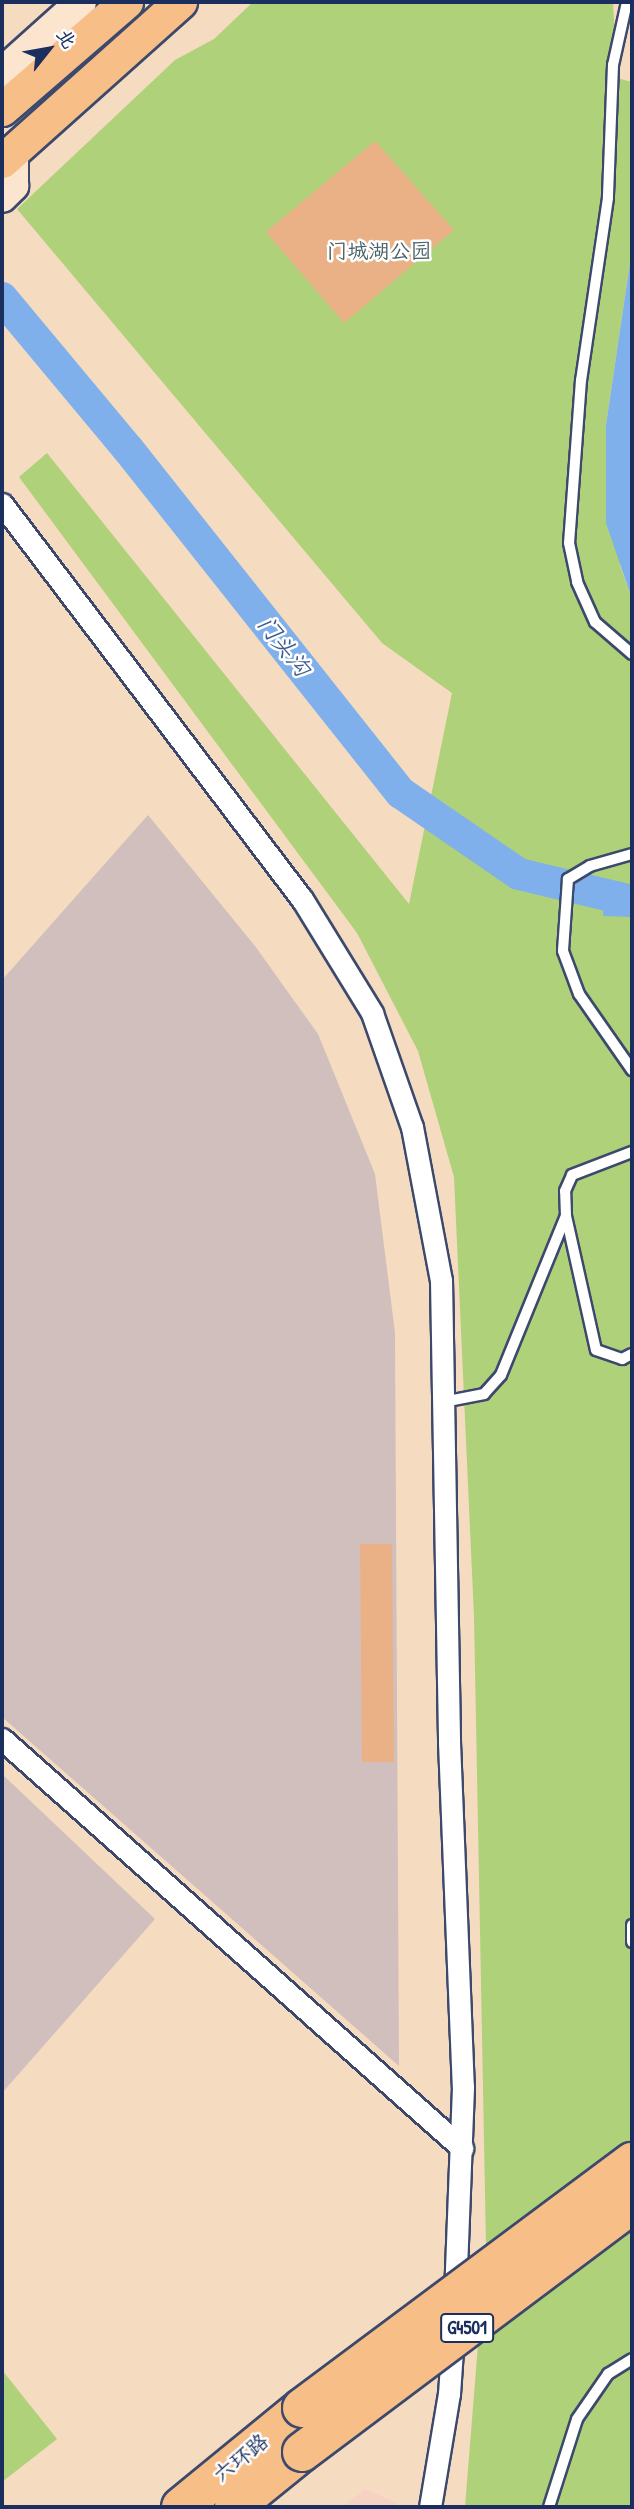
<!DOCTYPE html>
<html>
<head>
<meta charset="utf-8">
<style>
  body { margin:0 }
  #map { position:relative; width:634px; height:2509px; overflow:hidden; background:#f5dbbf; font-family:"Patrick Hand","LXGW WenKai TC",sans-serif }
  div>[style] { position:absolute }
  .built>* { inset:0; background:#f6d2c3 }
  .industrial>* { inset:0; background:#d1bfbd }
  .green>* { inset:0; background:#afd179 }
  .water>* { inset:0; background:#7fb0eb }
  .river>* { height:32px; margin:-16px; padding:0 16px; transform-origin:16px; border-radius:16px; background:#7fb0eb }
  .building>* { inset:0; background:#ebb186 }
  .roads { filter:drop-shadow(2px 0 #3c496d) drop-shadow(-2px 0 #3c496d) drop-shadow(0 2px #3c496d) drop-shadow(0 -2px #3c496d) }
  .lane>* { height:10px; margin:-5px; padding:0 5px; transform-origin:5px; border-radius:5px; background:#fff }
  .street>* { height:21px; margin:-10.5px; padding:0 10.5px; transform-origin:10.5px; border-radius:10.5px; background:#fff }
  .secondary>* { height:30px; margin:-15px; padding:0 15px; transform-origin:15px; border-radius:15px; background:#fce5cf }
  .primary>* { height:33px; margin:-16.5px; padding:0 16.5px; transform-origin:16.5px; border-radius:16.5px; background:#f7be87 }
  .highway>* { height:38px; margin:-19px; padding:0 19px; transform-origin:19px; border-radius:19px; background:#f7be87 }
  .bridges { filter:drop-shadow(2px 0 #3c496d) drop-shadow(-2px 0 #3c496d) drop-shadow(0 2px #3c496d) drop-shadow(0 -2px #3c496d) }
  .highway-bridge>* { height:38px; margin:-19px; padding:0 19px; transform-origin:19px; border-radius:19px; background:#f7be87 }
  span { translate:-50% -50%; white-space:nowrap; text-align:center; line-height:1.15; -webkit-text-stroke:5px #fff; paint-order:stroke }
  .shield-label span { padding:2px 5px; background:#fff; border:2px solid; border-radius:5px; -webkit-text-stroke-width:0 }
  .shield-label { font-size:19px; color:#1b2f5e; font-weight:700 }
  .park-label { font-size:21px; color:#476066 }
  .street-label { font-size:21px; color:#1b2f5e }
  .water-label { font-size:23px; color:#3e5c8f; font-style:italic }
  .frame { position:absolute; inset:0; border:4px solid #1b2f5e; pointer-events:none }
  .north { position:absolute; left:14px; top:14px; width:70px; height:70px; -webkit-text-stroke:5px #fff; paint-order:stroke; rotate:59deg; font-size:19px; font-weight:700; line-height:28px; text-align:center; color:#1b2f5e }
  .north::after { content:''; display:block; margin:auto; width:24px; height:32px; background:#1b2f5e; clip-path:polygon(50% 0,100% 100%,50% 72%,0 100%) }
</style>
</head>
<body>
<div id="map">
  <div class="built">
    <div style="clip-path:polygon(365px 2489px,397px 2503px,396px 2507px,342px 2507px)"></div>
  </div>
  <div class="industrial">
    <div style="clip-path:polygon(148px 815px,255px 946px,318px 1034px,375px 1174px,395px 1333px,399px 2066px,2px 1717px,2px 980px)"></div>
    <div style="clip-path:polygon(2px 1774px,155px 1919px,2px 2093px)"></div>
  </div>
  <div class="green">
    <div style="clip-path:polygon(253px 2px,613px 2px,617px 78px,632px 82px,632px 249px,606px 425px,620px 565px,632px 599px,632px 886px,610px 883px,632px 892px,632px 2507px,465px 2507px,486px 2245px,474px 1616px,454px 1177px,418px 1051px,357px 933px,19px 477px,47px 453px,409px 904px,452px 693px,382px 643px,17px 209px,175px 60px,214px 39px)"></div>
    <div style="clip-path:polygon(2px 2370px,57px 2439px,2px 2482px)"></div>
  </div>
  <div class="water">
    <div style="clip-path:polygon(632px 249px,632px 599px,606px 523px,606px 425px)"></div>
    <div style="clip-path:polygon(606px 882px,632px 886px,632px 917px,603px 916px)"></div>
  </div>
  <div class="river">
    <div style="left:2px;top:298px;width:197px;rotate:50.2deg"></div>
    <div style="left:128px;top:449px;width:439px;rotate:51.6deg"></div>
    <div style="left:401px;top:793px;width:143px;rotate:34.5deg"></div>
    <div style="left:519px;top:874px;width:116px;rotate:13.4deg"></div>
  </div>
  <div class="building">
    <div style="clip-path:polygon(375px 141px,454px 230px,344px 323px,266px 232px)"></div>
    <div style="clip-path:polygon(360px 1544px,392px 1544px,394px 1762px,362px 1762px)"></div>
  </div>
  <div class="roads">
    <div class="lane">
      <div style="left:627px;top:2px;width:65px;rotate:102.5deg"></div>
      <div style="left:613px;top:65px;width:133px;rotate:92.2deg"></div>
      <div style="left:608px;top:198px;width:184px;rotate:98.4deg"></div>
      <div style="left:581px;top:380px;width:163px;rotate:94.2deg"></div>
      <div style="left:569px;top:543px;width:40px;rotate:78deg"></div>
      <div style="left:577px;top:582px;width:44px;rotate:65.8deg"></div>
      <div style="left:595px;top:622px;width:49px;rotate:40.9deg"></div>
      <div style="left:632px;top:854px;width:44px;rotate:164.1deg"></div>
      <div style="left:590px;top:866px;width:26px;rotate:149deg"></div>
      <div style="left:568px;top:879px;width:72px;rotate:94deg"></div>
      <div style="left:563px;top:951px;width:46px;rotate:69.6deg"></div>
      <div style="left:579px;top:994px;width:93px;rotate:55.1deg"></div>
      <div style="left:566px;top:1216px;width:137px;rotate:77.4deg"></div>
      <div style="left:596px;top:1350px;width:28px;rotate:19deg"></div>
      <div style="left:622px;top:1359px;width:11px;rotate:-27deg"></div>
      <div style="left:443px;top:1402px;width:42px;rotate:-11deg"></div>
      <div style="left:484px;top:1394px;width:25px;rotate:-48deg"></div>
      <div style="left:501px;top:1375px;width:172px;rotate:-67.8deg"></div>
      <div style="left:566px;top:1216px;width:25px;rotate:-92deg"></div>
      <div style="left:565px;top:1191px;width:17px;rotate:-66deg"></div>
      <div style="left:572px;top:1175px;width:64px;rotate:-21deg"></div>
      <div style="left:632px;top:1925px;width:17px;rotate:90deg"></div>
      <div style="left:549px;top:2507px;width:92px;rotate:-72.3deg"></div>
      <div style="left:577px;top:2419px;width:55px;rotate:-55.4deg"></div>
      <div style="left:608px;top:2374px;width:28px;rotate:-32deg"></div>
    </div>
    <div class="street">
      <div style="left:2px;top:504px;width:496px;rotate:52.8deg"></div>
      <div style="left:302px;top:899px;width:134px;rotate:58.4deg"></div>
      <div style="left:372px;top:1013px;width:121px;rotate:70.7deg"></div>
      <div style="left:412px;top:1127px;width:156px;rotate:79.3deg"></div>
      <div style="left:441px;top:1280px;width:462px;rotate:89deg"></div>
      <div style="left:449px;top:1742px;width:345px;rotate:87.7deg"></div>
      <div style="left:463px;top:2087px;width:210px;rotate:92.2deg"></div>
      <div style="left:2px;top:1739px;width:616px;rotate:41.64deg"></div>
      <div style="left:430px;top:2507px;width:115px;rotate:-80.5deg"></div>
      <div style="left:449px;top:2394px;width:58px;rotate:-86.1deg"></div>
    </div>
    <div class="secondary">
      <div style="left:2px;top:73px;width:106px;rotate:-41.9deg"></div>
      <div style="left:2px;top:197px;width:16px;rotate:-45deg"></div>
      <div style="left:13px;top:186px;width:35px;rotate:-90deg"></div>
    </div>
    <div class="primary">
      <div style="left:2px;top:109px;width:164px;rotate:-40.8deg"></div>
      <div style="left:2px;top:161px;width:239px;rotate:-41.8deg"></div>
    </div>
    <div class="highway">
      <div style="left:181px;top:2507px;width:156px;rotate:-39.3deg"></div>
      <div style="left:234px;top:2507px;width:87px;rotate:-39deg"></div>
    </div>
  </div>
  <div class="bridges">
    <div class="highway-bridge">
      <div style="left:302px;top:2408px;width:412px;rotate:-36.7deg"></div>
      <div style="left:302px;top:2452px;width:413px;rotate:-36.9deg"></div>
    </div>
  </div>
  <div class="shield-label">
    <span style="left:467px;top:2328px">G4501</span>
  </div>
  <div class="park-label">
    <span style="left:379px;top:251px">门城湖公园</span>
  </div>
  <div class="street-label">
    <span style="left:241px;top:2458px;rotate:-39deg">六环路</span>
  </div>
  <div class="water-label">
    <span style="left:284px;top:646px;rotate:52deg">门头沟</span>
  </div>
  <div class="frame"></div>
  <div class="north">北</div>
</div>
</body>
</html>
